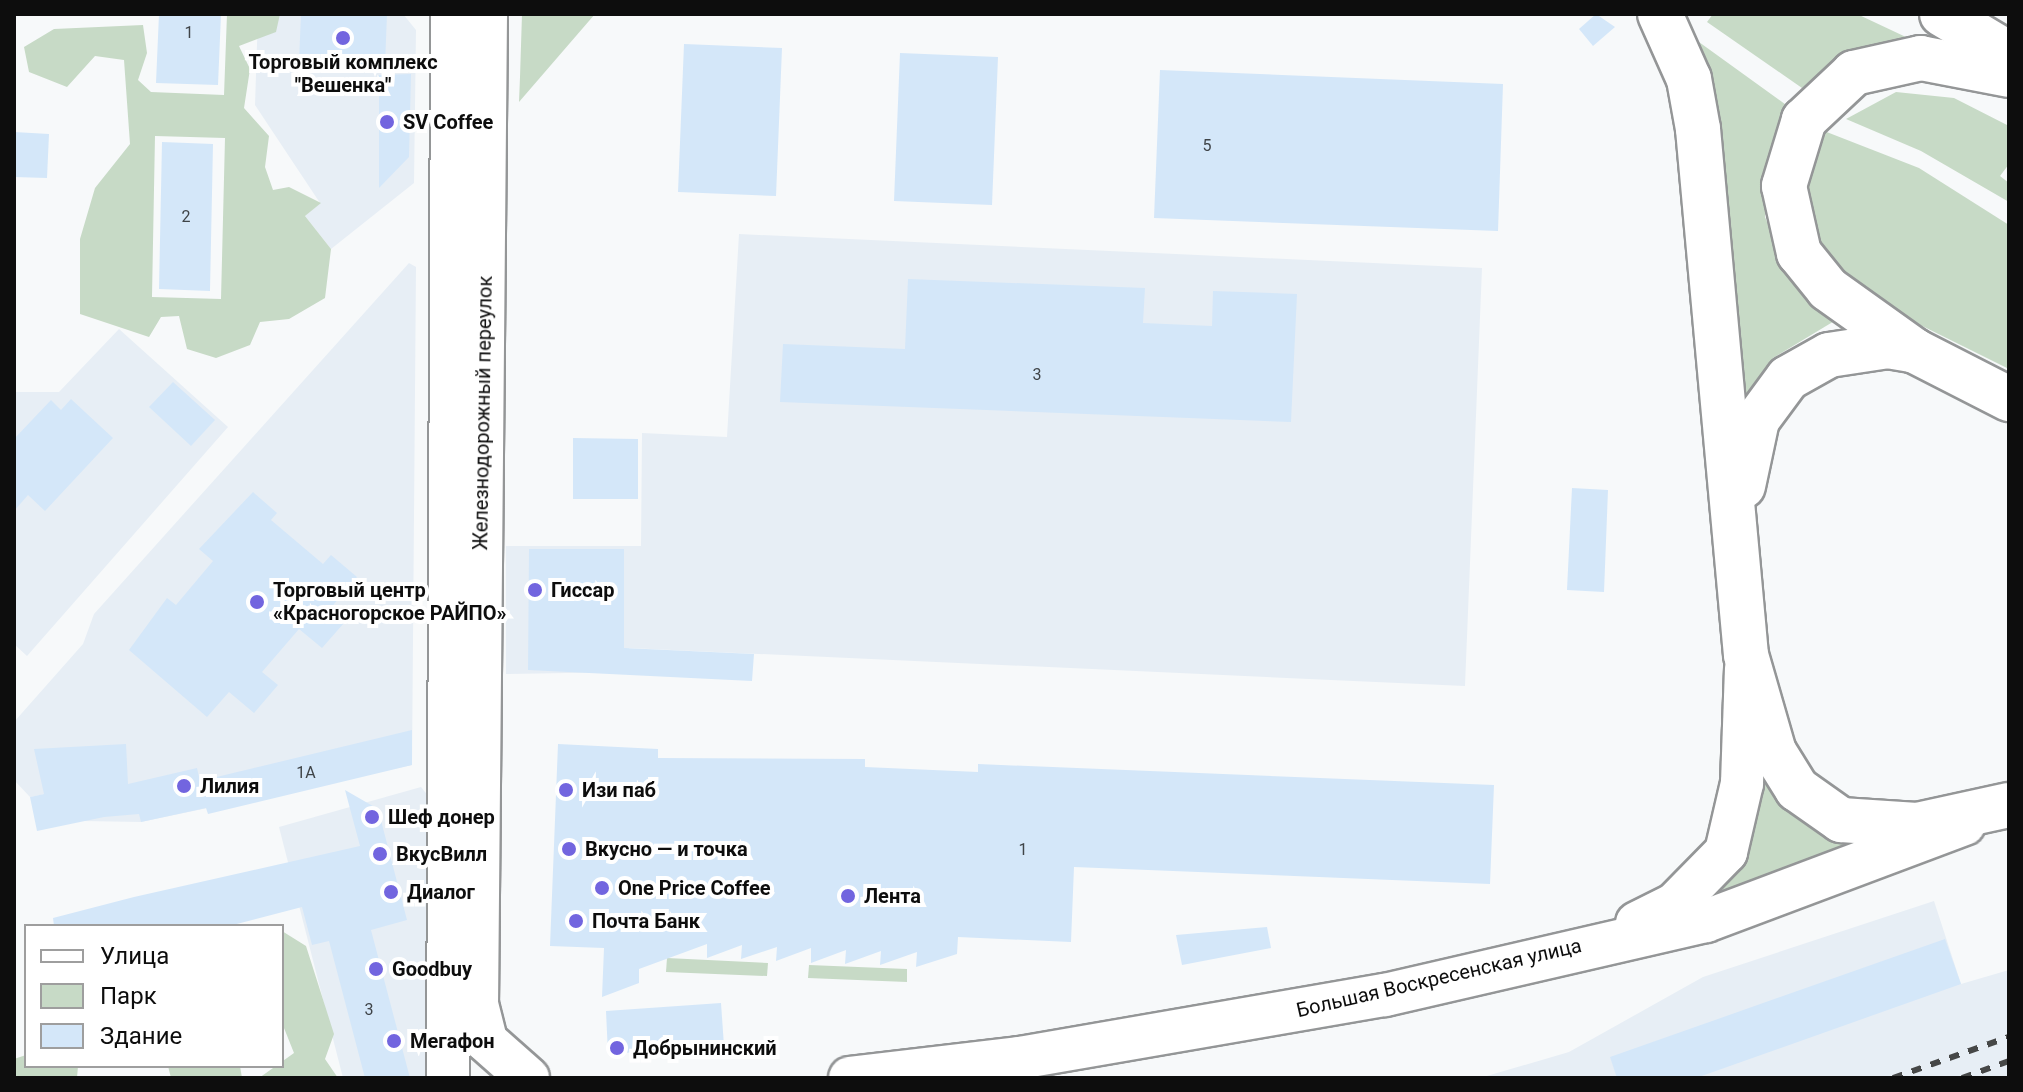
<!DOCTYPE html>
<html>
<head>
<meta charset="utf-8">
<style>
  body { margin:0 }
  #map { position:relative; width:2023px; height:1092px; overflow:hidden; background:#f7f9fa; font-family:Roboto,sans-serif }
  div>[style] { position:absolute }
  .built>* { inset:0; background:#e7eef5 }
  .green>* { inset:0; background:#c7dac6 }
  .building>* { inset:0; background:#d4e7f9 }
  .roads { filter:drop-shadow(2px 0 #949697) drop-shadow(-2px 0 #949697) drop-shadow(0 2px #949697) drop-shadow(0 -2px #949697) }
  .minor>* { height:42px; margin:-21px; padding:0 21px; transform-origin:21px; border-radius:21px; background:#fff }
  .major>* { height:44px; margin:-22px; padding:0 22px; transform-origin:22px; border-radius:22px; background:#fff }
  .rail>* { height:6px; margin-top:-3px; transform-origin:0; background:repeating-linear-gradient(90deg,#464747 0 10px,transparent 0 20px) }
  .dots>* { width:22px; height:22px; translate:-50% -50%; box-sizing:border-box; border:4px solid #fff; border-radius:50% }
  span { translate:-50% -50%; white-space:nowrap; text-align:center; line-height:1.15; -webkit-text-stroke:8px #fff; paint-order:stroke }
  .number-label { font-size:16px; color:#3f4448 }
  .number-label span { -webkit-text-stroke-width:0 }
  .poi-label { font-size:20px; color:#0d0d0d; font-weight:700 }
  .left { translate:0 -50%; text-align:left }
  .street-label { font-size:20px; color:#0d0d0d }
  .frame { position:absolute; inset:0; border:16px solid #0d0d0d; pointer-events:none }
  .legend { position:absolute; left:24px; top:924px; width:260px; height:144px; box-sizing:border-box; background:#fff; border:2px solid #9e9e9e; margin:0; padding:10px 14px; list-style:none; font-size:24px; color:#0d0d0d }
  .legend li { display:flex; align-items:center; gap:16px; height:40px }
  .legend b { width:40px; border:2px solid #9e9e9e }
</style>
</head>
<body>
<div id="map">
  <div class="built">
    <div style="clip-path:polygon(258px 14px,403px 14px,416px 30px,414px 183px,331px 249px,305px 216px,320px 203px,255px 105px)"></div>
    <div style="clip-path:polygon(739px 234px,1482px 268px,1465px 686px,629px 648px,627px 672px,506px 674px,506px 546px,641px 546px,642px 433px,727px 437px)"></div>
    <div style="clip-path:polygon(409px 263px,416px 267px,412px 765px,141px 822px,83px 821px,76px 788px,30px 797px,14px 780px,14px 722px,83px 644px,94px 614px)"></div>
    <div style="clip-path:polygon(119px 329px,228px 427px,27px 656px,14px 644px,14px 392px,59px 392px)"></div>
    <div style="clip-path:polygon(421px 787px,429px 797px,435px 1078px,343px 1078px,279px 827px)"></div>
    <div style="clip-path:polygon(1934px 901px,1961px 984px,2009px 970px,2009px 1078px,1480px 1078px,1569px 1052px,1703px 977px)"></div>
  </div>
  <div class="green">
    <div style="clip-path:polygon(evenodd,227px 14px,280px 14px,276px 32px,239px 46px,250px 69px,244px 108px,269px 136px,265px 167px,273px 190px,289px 187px,321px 203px,305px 216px,331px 249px,325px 298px,289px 319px,260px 322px,250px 345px,216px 358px,187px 349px,179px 316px,161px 317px,149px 337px,80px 314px,80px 239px,95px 188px,130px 144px,124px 60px,95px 56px,67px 87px,29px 72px,24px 47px,54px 29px,143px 25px,147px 53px,138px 80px,151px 92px,224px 95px,227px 14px,155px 136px,225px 138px,221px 299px,152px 297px,155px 136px)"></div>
    <div style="clip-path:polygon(522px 14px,595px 14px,519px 102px,520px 77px)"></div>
    <div style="clip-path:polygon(1713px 14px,1857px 14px,1908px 38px,1908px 46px,1840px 61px,1802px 88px,1707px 22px)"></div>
    <div style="clip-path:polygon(1692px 37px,1789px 107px,1766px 162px,1765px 217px,1783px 260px,1836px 320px,1773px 358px,1738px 418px)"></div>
    <div style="clip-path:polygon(1896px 92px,1954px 98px,2009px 126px,2009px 164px,2000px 176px,2009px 183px,2009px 202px,1921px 151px,1846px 119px)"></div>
    <div style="clip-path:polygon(1819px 129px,1919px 168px,2009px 225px,2009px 369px,1880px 305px,1827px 261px,1806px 224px,1802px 201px)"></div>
    <div style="clip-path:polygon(1764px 777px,1806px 825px,1865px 845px,1709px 900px,1744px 855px)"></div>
    <div style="clip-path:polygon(282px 931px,306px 946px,334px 1034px,325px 1059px,338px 1078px,259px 1078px,294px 1053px,282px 1023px)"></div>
    <div style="clip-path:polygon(667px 958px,768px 963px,767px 976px,666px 972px)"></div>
    <div style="clip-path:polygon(809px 965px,907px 969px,907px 982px,808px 978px)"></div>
    <div style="clip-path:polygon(26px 1055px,26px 1066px,78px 1066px,77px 1078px,14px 1078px,14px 1059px)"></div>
    <div style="clip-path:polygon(168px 1066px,240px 1066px,242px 1078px,171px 1078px)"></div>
  </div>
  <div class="building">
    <div style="clip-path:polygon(159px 14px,221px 14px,218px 85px,156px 83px)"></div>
    <div style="clip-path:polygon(301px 14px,387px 14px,385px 65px,299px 62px)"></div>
    <div style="clip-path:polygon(1596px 14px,1615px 27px,1593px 46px,1579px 29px)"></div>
    <div style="clip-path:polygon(684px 44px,782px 48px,776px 196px,678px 192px)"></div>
    <div style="clip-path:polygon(900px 53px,998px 57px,992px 205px,894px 201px)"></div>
    <div style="clip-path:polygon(1160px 70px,1503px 84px,1498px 231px,1154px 218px)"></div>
    <div style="clip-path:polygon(411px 74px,409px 157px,379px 188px,379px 75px)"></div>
    <div style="clip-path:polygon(14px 132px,49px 134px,47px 178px,14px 177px)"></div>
    <div style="clip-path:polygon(162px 142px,213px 144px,210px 291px,159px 289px)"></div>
    <div style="clip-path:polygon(908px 279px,1145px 288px,1143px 323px,1212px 326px,1213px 291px,1297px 294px,1291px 422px,780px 402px,783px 344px,905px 349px)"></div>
    <div style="clip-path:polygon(173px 382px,215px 420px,191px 446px,149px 407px)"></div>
    <div style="clip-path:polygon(71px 399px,113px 438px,45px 511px,28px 495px,14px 511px,14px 439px,51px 400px,61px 410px)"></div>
    <div style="clip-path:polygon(573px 438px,638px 439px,638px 499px,573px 499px)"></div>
    <div style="clip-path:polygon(1572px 488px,1608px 490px,1604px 592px,1567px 590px)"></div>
    <div style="clip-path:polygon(253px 492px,277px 513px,271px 520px,323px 564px,331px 555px,357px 577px,329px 610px,344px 623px,322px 648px,299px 629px,262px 672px,278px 685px,254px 713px,229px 692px,207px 717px,129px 650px,167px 598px,176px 605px,213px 561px,199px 549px)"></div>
    <div style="clip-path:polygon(529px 549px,624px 549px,624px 648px,754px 654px,752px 681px,528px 670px)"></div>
    <div style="clip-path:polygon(412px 730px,412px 765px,208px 814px,206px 808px,141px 822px,139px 814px,104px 817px,37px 831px,30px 797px,44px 794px,34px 749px,126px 744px,128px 784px,197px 768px,200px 781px)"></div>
    <div style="clip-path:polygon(558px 744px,658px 749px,658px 758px,865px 759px,865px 767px,978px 772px,978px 764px,1494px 785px,1490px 884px,1074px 867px,1071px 942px,958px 937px,957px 954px,916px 967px,917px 952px,880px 965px,881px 951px,845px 964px,846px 950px,811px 963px,811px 948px,776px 961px,777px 947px,741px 959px,742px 945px,707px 958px,707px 944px,639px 969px,639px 983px,602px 997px,604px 948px,550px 946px)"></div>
    <div style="clip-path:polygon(345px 790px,378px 809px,407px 920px,371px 930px,410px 1078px,365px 1078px,329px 941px,312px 945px,302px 907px,229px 926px,54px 926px,53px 918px,134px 897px,360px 846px)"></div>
    <div style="clip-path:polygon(1267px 927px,1271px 948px,1182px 965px,1176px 935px)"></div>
    <div style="clip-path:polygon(1945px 939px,1961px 984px,1696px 1078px,1617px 1078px,1610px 1057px)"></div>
    <div style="clip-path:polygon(721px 1003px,724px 1046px,608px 1054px,606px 1011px)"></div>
  </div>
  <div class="roads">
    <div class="minor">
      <div style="left:486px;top:14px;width:990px;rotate:90.52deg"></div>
      <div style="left:477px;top:1004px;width:38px;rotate:76deg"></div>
      <div style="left:486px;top:1041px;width:56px;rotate:41.4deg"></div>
      <div style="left:1637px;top:923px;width:42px;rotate:-26.6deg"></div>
      <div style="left:1675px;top:904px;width:73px;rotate:-45.6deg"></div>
      <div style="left:1726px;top:852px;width:71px;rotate:-76.9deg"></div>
      <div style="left:1742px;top:783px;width:115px;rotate:-88deg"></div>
      <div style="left:448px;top:1078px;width:1064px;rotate:-89.78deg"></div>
      <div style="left:850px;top:1078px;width:170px;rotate:-6.7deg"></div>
      <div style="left:1019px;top:1058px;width:371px;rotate:-9.8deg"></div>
      <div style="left:1385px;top:995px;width:329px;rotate:-13deg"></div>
      <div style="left:1706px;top:921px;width:276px;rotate:-20.6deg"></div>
    </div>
    <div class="major">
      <div style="left:1660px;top:14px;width:71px;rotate:66deg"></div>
      <div style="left:1689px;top:79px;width:51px;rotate:79.8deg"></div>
      <div style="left:1698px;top:129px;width:528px;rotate:84.79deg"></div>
      <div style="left:1746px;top:655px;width:101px;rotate:73.9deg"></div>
      <div style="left:1774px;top:752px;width:44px;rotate:58.1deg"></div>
      <div style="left:1797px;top:789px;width:54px;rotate:35.2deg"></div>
      <div style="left:1841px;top:820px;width:76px;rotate:3.8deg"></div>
      <div style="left:1917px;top:825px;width:94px;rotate:-12.3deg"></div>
      <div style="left:1942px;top:14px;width:78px;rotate:30.8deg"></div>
      <div style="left:2009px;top:75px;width:90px;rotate:-169.1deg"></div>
      <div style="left:1921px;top:58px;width:69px;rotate:167.4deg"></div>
      <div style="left:1854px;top:73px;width:69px;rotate:136.8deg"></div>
      <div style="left:1804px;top:120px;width:69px;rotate:106.9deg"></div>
      <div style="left:1784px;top:186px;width:69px;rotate:77.4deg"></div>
      <div style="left:1799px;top:253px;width:46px;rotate:51.1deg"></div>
      <div style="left:1828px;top:289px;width:107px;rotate:35.5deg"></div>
      <div style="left:1915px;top:351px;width:106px;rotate:27.1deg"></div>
      <div style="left:1743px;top:486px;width:67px;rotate:-78deg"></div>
      <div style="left:1757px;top:420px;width:52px;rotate:-53.6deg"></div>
      <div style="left:1788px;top:378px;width:47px;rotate:-29.3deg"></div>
      <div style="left:1829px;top:355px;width:60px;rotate:-8.7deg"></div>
      <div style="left:1888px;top:346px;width:27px;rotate:10deg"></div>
    </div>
  </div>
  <div class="rail">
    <div style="left:1893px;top:1078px;width:123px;rotate:-19.5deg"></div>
    <div style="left:1962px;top:1078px;width:50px;rotate:-19.9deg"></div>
  </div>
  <div class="dots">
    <div style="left:343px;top:38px;background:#7265df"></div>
    <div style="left:387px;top:122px;background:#7265df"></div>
    <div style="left:535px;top:590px;background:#7265df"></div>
    <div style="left:257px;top:602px;background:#7265df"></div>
    <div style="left:184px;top:786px;background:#7265df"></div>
    <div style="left:566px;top:790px;background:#7265df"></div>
    <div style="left:372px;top:817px;background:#7265df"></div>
    <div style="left:569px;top:849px;background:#7265df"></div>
    <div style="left:380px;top:854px;background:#7265df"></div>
    <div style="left:602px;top:888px;background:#7265df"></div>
    <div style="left:391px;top:892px;background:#7265df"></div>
    <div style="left:848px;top:896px;background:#7265df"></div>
    <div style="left:576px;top:921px;background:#7265df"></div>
    <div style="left:376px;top:969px;background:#7265df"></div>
    <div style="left:394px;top:1041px;background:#7265df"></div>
    <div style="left:617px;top:1048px;background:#7265df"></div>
  </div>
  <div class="number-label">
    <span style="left:189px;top:33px">1</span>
    <span style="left:1207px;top:146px">5</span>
    <span style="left:186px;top:217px">2</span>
    <span style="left:1037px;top:375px">3</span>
    <span style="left:306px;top:773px">1А</span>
    <span style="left:1023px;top:850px">1</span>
    <span style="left:369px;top:1010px">3</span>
  </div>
  <div class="poi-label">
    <span style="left:343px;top:74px">Торговый комплекс<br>"Вешенка"</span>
    <span class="left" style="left:403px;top:122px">SV Coffee</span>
    <span class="left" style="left:273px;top:602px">Торговый центр<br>«Красногорское РАЙПО»</span>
    <span class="left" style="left:551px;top:590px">Гиссар</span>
    <span class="left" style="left:200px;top:786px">Лилия</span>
    <span class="left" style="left:582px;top:790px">Изи паб</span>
    <span class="left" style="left:388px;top:817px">Шеф донер</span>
    <span class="left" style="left:585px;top:849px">Вкусно — и точка</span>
    <span class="left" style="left:396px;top:854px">ВкусВилл</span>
    <span class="left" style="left:618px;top:888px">One Price Coffee</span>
    <span class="left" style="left:407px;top:892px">Диалог</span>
    <span class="left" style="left:864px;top:896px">Лента</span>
    <span class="left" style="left:592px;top:921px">Почта Банк</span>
    <span class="left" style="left:392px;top:969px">Goodbuy</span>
    <span class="left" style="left:410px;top:1041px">Мегафон</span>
    <span class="left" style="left:633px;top:1048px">Добрынинский</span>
  </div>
  <div class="street-label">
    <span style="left:483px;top:413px;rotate:-89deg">Железнодорожный переулок</span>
    <span style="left:1439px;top:978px;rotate:-13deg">Большая Воскресенская улица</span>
  </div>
  <div class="frame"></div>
  <ul class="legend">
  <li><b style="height:10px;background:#fff"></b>Улица</li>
  <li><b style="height:22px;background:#c7dac6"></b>Парк</li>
  <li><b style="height:22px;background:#d4e7f9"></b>Здание</li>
  </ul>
</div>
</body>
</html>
